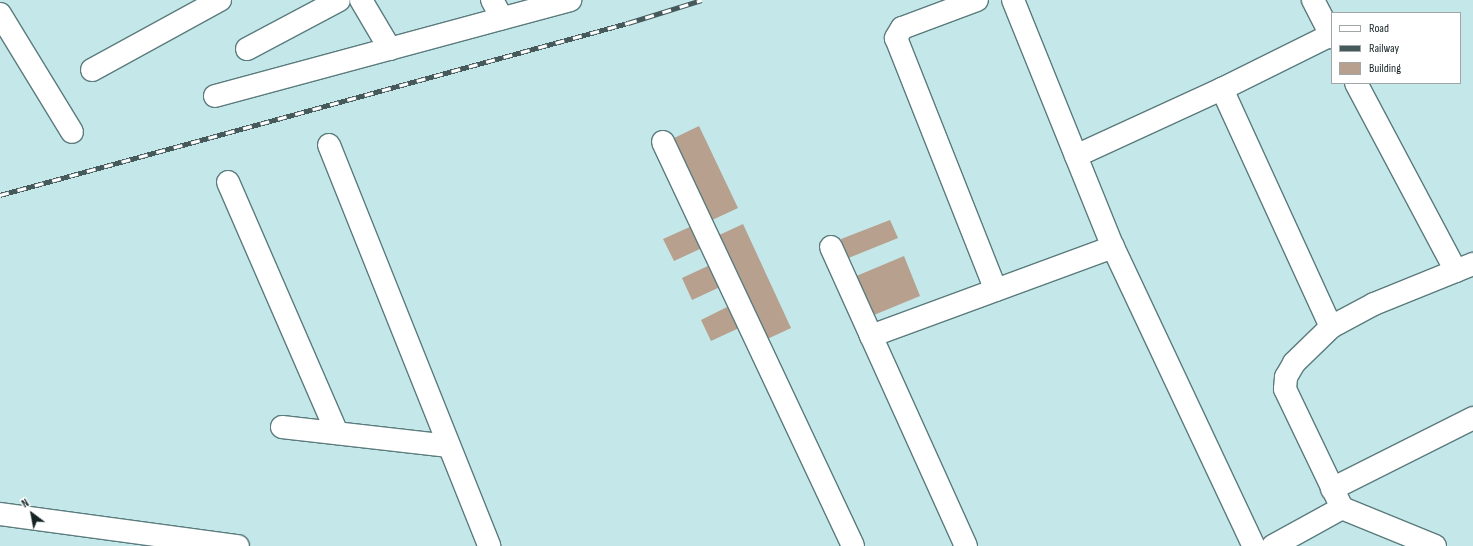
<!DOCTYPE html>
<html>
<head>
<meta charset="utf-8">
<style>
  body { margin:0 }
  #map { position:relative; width:1473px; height:546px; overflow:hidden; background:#c4e7e9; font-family:"Sofia Sans Condensed",sans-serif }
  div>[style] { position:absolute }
  .building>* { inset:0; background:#b7a08e }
  .roads { filter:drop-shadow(1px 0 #5b7b7d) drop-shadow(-1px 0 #5b7b7d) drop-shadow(0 1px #5b7b7d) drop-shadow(0 -1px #5b7b7d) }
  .minor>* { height:22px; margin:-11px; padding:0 11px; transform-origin:11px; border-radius:11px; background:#fff }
  .rail>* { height:4.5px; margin-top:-2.25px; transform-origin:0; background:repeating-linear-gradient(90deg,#fff 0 9px,#46595b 0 18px); box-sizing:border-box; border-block:1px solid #46595b }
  span { translate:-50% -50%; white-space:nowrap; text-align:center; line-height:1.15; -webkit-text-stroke:3px #fff; paint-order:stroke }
  .legend { position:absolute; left:1331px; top:12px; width:130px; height:72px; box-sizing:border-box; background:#fff; border:1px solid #a1a7a7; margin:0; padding:5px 7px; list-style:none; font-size:12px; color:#152324 }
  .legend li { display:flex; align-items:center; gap:8px; height:20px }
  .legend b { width:20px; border:1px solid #a1a7a7 }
  .north { position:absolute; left:12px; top:494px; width:40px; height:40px; -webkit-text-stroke:3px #fff; paint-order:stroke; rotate:328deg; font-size:11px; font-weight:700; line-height:16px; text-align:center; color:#152324 }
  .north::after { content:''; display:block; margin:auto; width:14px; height:18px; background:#152324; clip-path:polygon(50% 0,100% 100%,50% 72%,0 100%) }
</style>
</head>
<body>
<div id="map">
  <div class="building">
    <div style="clip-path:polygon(699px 126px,738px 208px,708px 222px,670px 140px)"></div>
    <div style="clip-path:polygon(890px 220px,898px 238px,846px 259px,841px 239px)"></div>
    <div style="clip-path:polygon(743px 224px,791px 328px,763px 341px,715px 237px)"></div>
    <div style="clip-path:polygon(692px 226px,702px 248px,674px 261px,663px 239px)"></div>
    <div style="clip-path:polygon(904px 256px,920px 296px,869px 317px,854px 277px)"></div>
    <div style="clip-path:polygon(710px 265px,720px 287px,692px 300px,682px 278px)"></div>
    <div style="clip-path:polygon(729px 306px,739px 328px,711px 341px,701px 320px)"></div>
  </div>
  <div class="roads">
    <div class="minor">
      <div style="left:361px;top:0;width:57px;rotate:59.4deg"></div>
      <div style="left:492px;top:0;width:21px;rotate:61deg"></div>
      <div style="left:977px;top:0;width:80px;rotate:159.5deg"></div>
      <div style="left:902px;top:28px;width:12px;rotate:121deg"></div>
      <div style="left:896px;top:38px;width:271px;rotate:68.4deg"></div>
      <div style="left:1013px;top:0;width:266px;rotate:68deg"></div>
      <div style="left:1113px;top:247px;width:331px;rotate:64.8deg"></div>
      <div style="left:1313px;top:0;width:42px;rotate:62.8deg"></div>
      <div style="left:0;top:14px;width:138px;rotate:58.6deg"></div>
      <div style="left:247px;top:49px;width:104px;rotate:-28deg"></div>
      <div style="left:92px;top:70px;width:146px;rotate:-28.7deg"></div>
      <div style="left:1356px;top:83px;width:213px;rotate:62deg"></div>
      <div style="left:1222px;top:89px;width:262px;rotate:65.4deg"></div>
      <div style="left:215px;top:96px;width:368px;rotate:-15.1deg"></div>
      <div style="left:663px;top:142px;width:446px;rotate:64.8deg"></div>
      <div style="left:329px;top:145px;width:432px;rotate:68.2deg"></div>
      <div style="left:1076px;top:156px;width:161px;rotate:-24.7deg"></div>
      <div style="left:1222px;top:89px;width:122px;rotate:-26.4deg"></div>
      <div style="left:228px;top:182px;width:274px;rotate:66.5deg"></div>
      <div style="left:831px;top:247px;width:328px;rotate:65.7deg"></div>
      <div style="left:871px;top:336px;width:258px;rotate:-20.2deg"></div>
      <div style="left:282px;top:427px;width:168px;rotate:6.5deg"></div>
      <div style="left:1332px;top:489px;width:158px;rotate:-26.7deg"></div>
      <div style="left:0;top:514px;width:240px;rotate:7.7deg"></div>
      <div style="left:1273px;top:546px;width:79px;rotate:-28.8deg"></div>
      <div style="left:1435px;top:546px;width:100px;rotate:-157.8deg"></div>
      <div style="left:1342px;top:508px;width:132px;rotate:-115.6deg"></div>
      <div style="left:1285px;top:389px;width:12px;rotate:-85deg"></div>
      <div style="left:1286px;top:377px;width:16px;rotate:-60deg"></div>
      <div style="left:1294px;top:363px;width:52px;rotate:-44.2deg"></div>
      <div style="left:1331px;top:327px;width:49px;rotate:-28.1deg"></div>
      <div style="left:1374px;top:304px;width:107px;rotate:-22deg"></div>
    </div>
  </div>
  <div class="rail">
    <div style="left:0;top:195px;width:651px;rotate:-15.32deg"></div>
    <div style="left:628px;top:23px;width:77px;rotate:-17.3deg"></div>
  </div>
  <ul class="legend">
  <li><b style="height:5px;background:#fff"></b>Road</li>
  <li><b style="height:5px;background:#46595b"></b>Railway</li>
  <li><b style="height:11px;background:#b7a08e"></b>Building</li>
  </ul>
  <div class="north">N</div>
</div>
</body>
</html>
